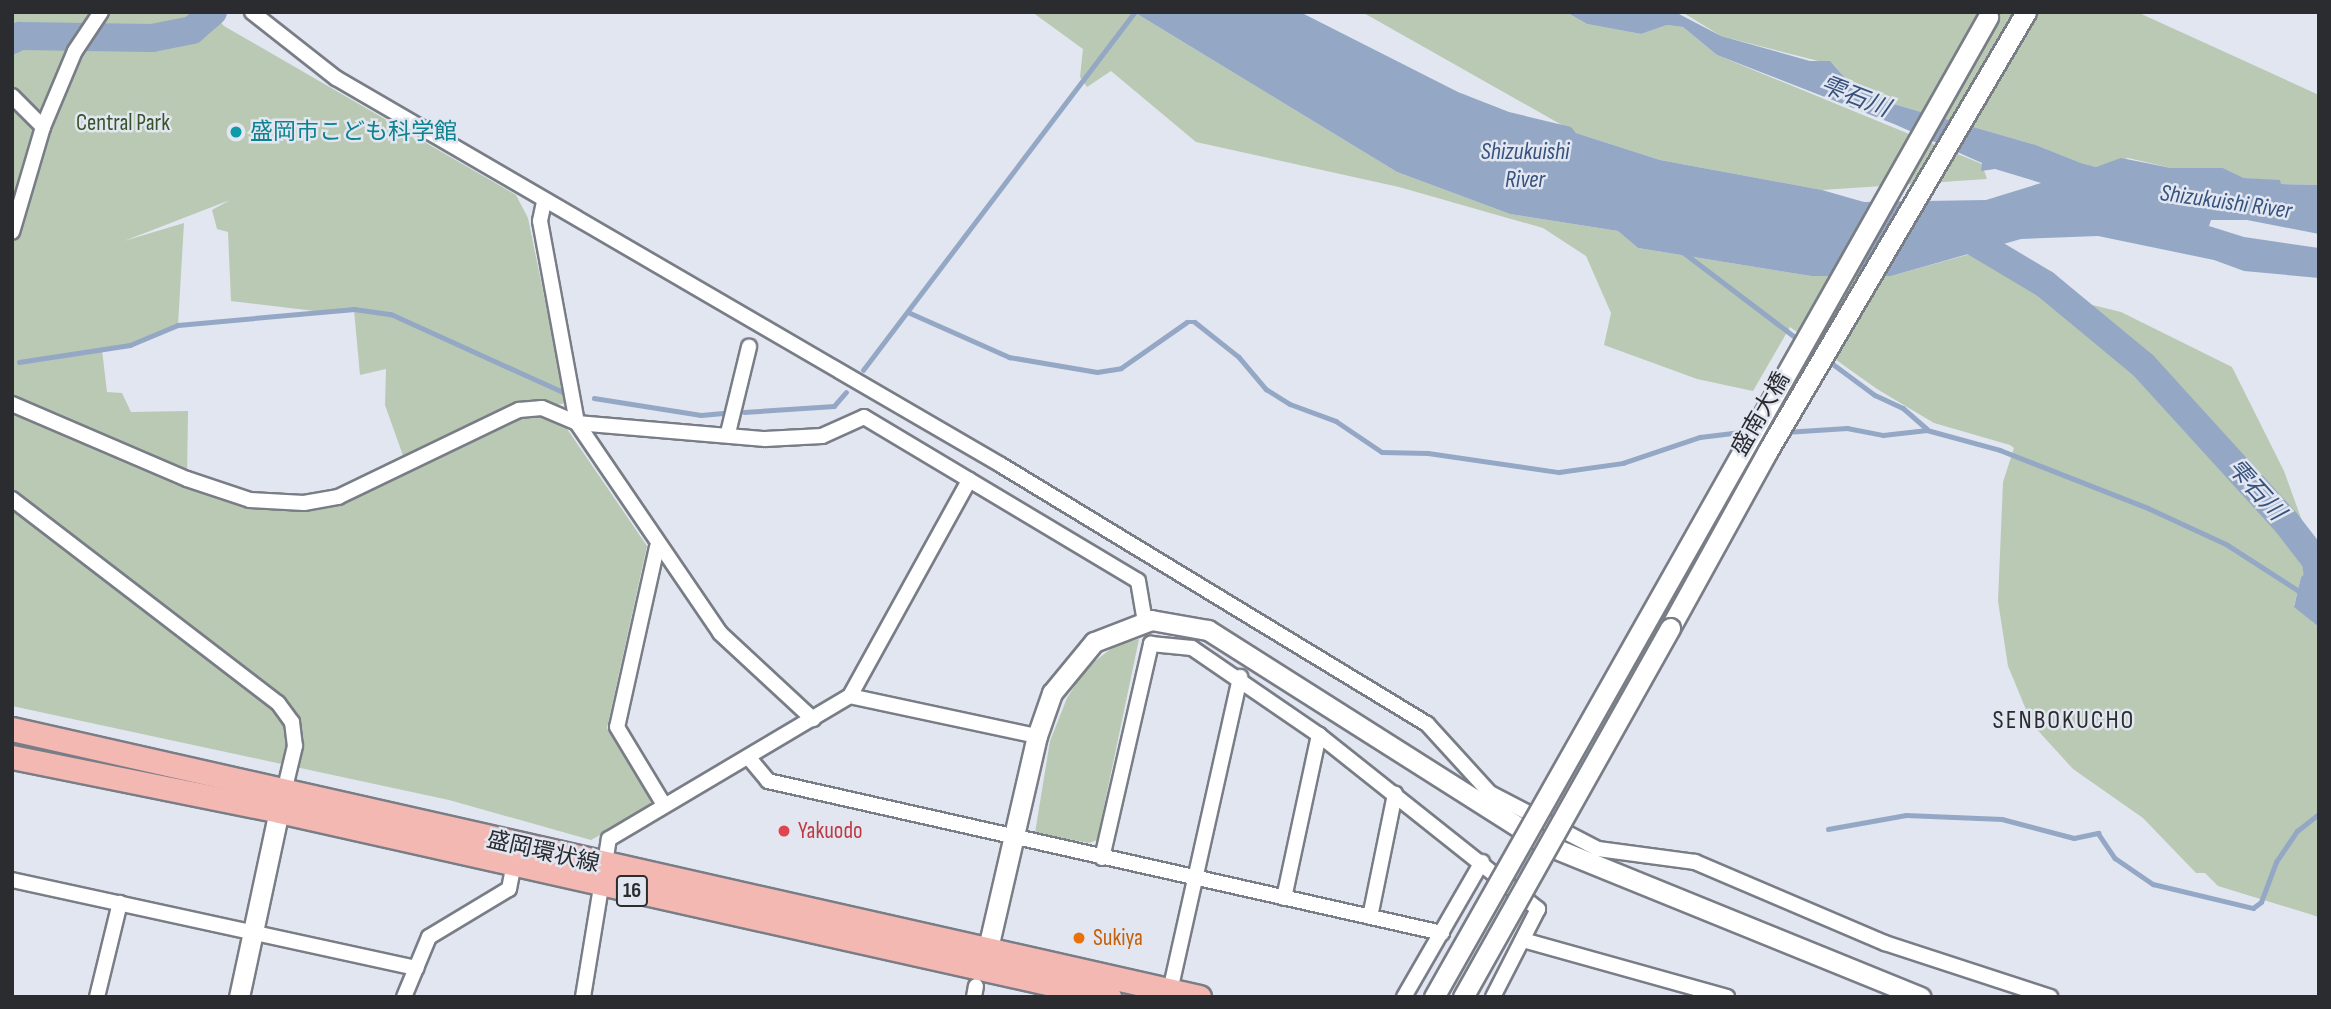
<!DOCTYPE html>
<html>
<head>
<meta charset="utf-8">
<style>
  body { margin:0 }
  #map { position:relative; width:2331px; height:1009px; overflow:hidden; background:#e2e6f1; font-family:"Sofia Sans Condensed","Noto Sans JP",sans-serif }
  div>[style] { position:absolute }
  .green>* { inset:0; background:#b9c9b3 }
  .water>* { inset:0; background:#94a8c5 }
  .stream>* { height:4.5px; margin:-2.25px; padding:0 2.25px; transform-origin:2.25px; border-radius:2.25px; background:#94a8c5 }
  .river>* { height:28px; margin:-14px; padding:0 14px; transform-origin:14px; border-radius:14px; background:#94a8c5 }
  .roads { filter:drop-shadow(2px 0 #797d86) drop-shadow(-2px 0 #797d86) drop-shadow(0 2px #797d86) drop-shadow(0 -2px #797d86) }
  .street>* { height:14px; margin:-7px; padding:0 7px; transform-origin:7px; border-radius:7px; background:#fff }
  .secondary>* { height:19px; margin:-9.5px; padding:0 9.5px; transform-origin:9.5px; border-radius:9.5px; background:#fff }
  .primary>* { height:23px; margin:-11.5px; padding:0 11.5px; transform-origin:11.5px; border-radius:11.5px; background:#f4b8b3 }
  .bridges { filter:drop-shadow(2px 0 #797d86) drop-shadow(-2px 0 #797d86) drop-shadow(0 2px #797d86) drop-shadow(0 -2px #797d86) }
  .secondary-bridge>* { height:19px; margin:-9.5px; padding:0 9.5px; transform-origin:9.5px; border-radius:9.5px; background:#fff }
  .dots>* { width:19px; height:19px; translate:-50% -50%; box-sizing:border-box; border:4px solid #e2e6f1; border-radius:50% }
  span { translate:-50% -50%; white-space:nowrap; text-align:center; line-height:1.15; -webkit-text-stroke:5px #e2e6f1; paint-order:stroke }
  .shield-label span { padding:2px 5px; background:#e2e6f1; border:2px solid; border-radius:5px; -webkit-text-stroke-width:0 }
  .shield-label { font-size:21px; color:#2a2c30; font-weight:700 }
  .park-label { font-size:23px; color:#355428 }
  .culture-label { font-size:23px; color:#0d838f }
  .left { translate:0 -50%; text-align:left }
  .street-label { font-size:23px; color:#2a2c30 }
  .health-label { font-size:23px; color:#be3a42 }
  .food-label { font-size:23px; color:#c56008 }
  .water-label { font-size:24px; color:#36527d; font-style:italic }
  .quarter-label { font-size:26px; color:#2a2c30; letter-spacing:2px }
  .frame { position:absolute; inset:0; border:14px solid #2a2c30; pointer-events:none }
</style>
</head>
<body>
<div id="map">
  <div class="green">
    <div style="clip-path:polygon(evenodd,12px 12px,211px 12px,224px 26px,516px 195px,528px 218px,566px 403px,543px 408px,563px 423px,647px 546px,607px 728px,651px 799px,650px 807px,591px 840px,449px 800px,12px 706px,12px 12px,230px 200px,212px 210px,217px 229px,228px 232px,231px 301px,315px 311px,354px 310px,360px 375px,386px 369px,385px 405px,406px 464px,304px 503px,250px 500px,187px 479px,188px 411px,131px 412px,122px 393px,107px 392px,102px 350px,130px 345px,178px 325px,184px 223px,124px 241px,230px 200px)"></div>
    <div style="clip-path:polygon(1032px 12px,1134px 12px,1397px 172px,1510px 214px,1618px 231px,1638px 248px,1811px 276px,1891px 276px,1992px 248px,2046px 279px,2072px 300px,2121px 312px,2232px 367px,2284px 471px,2314px 554px,2298px 552px,2311px 568px,2301px 577px,2294px 606px,2319px 627px,2319px 917px,2218px 886px,2205px 873px,2196px 873px,2143px 818px,2073px 769px,2032px 724px,2008px 666px,1998px 601px,2003px 482px,2014px 448px,2010px 445px,1934px 423px,1877px 389px,1790px 327px,1753px 391px,1697px 379px,1604px 345px,1611px 313px,1586px 256px,1543px 228px,1399px 187px,1196px 142px,1111px 71px,1087px 87px,1080px 77px,1083px 49px)"></div>
    <div style="clip-path:polygon(1362px 12px,1566px 12px,1587px 24px,1641px 34px,1667px 25px,1683px 27px,1717px 55px,1982px 164px,1987px 179px,1822px 190px,1660px 160px,1576px 133px)"></div>
    <div style="clip-path:polygon(1682px 12px,2137px 12px,2319px 95px,2319px 185px,2280px 184px,2280px 181px,2244px 178px,2223px 168px,2171px 168px,2128px 158px,2096px 167px,2081px 163px,2036px 145px,1890px 103px,1849px 82px,1834px 65px,1721px 36px)"></div>
    <div style="clip-path:polygon(1139px 639px,1097px 840px,1089px 843px,1035px 833px,1050px 741px,1067px 698px,1086px 668px,1116px 645px)"></div>
  </div>
  <div class="water">
    <div style="clip-path:polygon(1134px 12px,1300px 12px,1458px 92px,1509px 112px,1571px 127px,1576px 133px,1660px 160px,1822px 190px,1864px 202px,1986px 200px,2041px 183px,1995px 169px,1981px 171px,1982px 163px,1894px 124px,1717px 55px,1683px 27px,1667px 25px,1641px 34px,1587px 24px,1566px 12px,1679px 14px,1721px 36px,1810px 61px,1830px 61px,1849px 82px,1890px 103px,2036px 145px,2081px 163px,2096px 167px,2121px 158px,2171px 168px,2223px 168px,2244px 178px,2280px 180px,2281px 184px,2319px 185px,2319px 234px,2247px 220px,2211px 220px,2209px 226px,2244px 237px,2319px 248px,2319px 278px,2244px 271px,2214px 260px,2098px 236px,2021px 239px,1891px 276px,1811px 276px,1638px 248px,1618px 231px,1510px 214px,1397px 172px)"></div>
    <div style="clip-path:polygon(2297px 551px,2319px 553px,2319px 627px,2294px 607px,2301px 577px,2311px 568px)"></div>
  </div>
  <div class="stream">
    <div style="left:1683px;top:252px;width:146px;rotate:37.2deg"></div>
    <div style="left:908px;top:312px;width:111px;rotate:24deg"></div>
    <div style="left:1009px;top:357px;width:89px;rotate:9.7deg"></div>
    <div style="left:1097px;top:372px;width:24px;rotate:-9deg"></div>
    <div style="left:1121px;top:368px;width:80px;rotate:-34.9deg"></div>
    <div style="left:1187px;top:322px;width:8px"></div>
    <div style="left:1195px;top:322px;width:56px;rotate:38.5deg"></div>
    <div style="left:1239px;top:357px;width:42px;rotate:49.8deg"></div>
    <div style="left:1266px;top:389px;width:28px;rotate:32deg"></div>
    <div style="left:1290px;top:404px;width:49px;rotate:20.3deg"></div>
    <div style="left:1336px;top:421px;width:55px;rotate:34deg"></div>
    <div style="left:1382px;top:452px;width:46px;rotate:1.2deg"></div>
    <div style="left:1428px;top:453px;width:132px;rotate:8.3deg"></div>
    <div style="left:1559px;top:472px;width:65px;rotate:-8deg"></div>
    <div style="left:1623px;top:463px;width:81px;rotate:-18.7deg"></div>
    <div style="left:1700px;top:437px;width:49px;rotate:-7deg"></div>
    <div style="left:1829px;top:361px;width:57px;rotate:36.5deg"></div>
    <div style="left:1875px;top:395px;width:31px;rotate:25deg"></div>
    <div style="left:1903px;top:408px;width:32px;rotate:41deg"></div>
    <div style="left:19px;top:362px;width:112px;rotate:-8.7deg"></div>
    <div style="left:130px;top:345px;width:52px;rotate:-22.6deg"></div>
    <div style="left:178px;top:325px;width:177px;rotate:-5.2deg"></div>
    <div style="left:354px;top:309px;width:37px;rotate:8deg"></div>
    <div style="left:391px;top:314px;width:191px;rotate:24.4deg"></div>
    <div style="left:863px;top:370px;width:450px;rotate:-52.8deg"></div>
    <div style="left:594px;top:398px;width:108px;rotate:9deg"></div>
    <div style="left:701px;top:415px;width:22px;rotate:-5deg"></div>
    <div style="left:744px;top:412px;width:90px;rotate:-3.8deg"></div>
    <div style="left:834px;top:406px;width:18px;rotate:-49deg"></div>
    <div style="left:1785px;top:432px;width:62px;rotate:-3.7deg"></div>
    <div style="left:1847px;top:428px;width:37px;rotate:11deg"></div>
    <div style="left:1883px;top:435px;width:44px;rotate:-6.5deg"></div>
    <div style="left:1927px;top:430px;width:76px;rotate:15.3deg"></div>
    <div style="left:2000px;top:450px;width:159px;rotate:21.4deg"></div>
    <div style="left:2148px;top:508px;width:86px;rotate:24.8deg"></div>
    <div style="left:2226px;top:544px;width:90px;rotate:32.8deg"></div>
    <div style="left:1828px;top:829px;width:79px;rotate:-10.2deg"></div>
    <div style="left:1906px;top:815px;width:96px;rotate:2.4deg"></div>
    <div style="left:2002px;top:819px;width:74px;rotate:14.8deg"></div>
    <div style="left:2074px;top:838px;width:25px;rotate:-12deg"></div>
    <div style="left:2098px;top:833px;width:30px;rotate:56deg"></div>
    <div style="left:2115px;top:858px;width:46px;rotate:34.4deg"></div>
    <div style="left:2153px;top:884px;width:103px;rotate:13.5deg"></div>
    <div style="left:2253px;top:908px;width:10px;rotate:-37deg"></div>
    <div style="left:2261px;top:902px;width:43px;rotate:-69.4deg"></div>
    <div style="left:2276px;top:862px;width:37px;rotate:-56deg"></div>
    <div style="left:2297px;top:831px;width:28px;rotate:-38deg"></div>
  </div>
  <div class="river">
    <div style="left:12px;top:40px;width:9px;rotate:-27deg"></div>
    <div style="left:20px;top:36px;width:132px;rotate:0.9deg"></div>
    <div style="left:152px;top:38px;width:41px;rotate:-11.3deg"></div>
    <div style="left:192px;top:30px;width:28px;rotate:-41deg"></div>
    <div style="left:1956px;top:231px;width:104px;rotate:30.8deg"></div>
    <div style="left:2045px;top:284px;width:127px;rotate:39.6deg"></div>
    <div style="left:2143px;top:365px;width:212px;rotate:47.7deg"></div>
    <div style="left:2286px;top:522px;width:49px;rotate:52.4deg"></div>
    <div style="left:2316px;top:561px;width:25px;rotate:83deg"></div>
  </div>
  <div class="roads">
    <div class="street">
      <div style="left:252px;top:12px;width:107px;rotate:38.2deg"></div>
      <div style="left:336px;top:78px;width:769px;rotate:30.2deg"></div>
      <div style="left:1001px;top:465px;width:499px;rotate:31.3deg"></div>
      <div style="left:1427px;top:724px;width:93px;rotate:47.6deg"></div>
      <div style="left:1490px;top:793px;width:122px;rotate:27.4deg"></div>
      <div style="left:1598px;top:849px;width:98px;rotate:7.6deg"></div>
      <div style="left:1695px;top:862px;width:207px;rotate:23.1deg"></div>
      <div style="left:1885px;top:943px;width:174px;rotate:18.1deg"></div>
      <div style="left:12px;top:96px;width:44px;rotate:45deg"></div>
      <div style="left:43px;top:127px;width:109px;rotate:106.4deg"></div>
      <div style="left:43px;top:127px;width:82px;rotate:-67.2deg"></div>
      <div style="left:75px;top:51px;width:47px;rotate:-56.3deg"></div>
      <div style="left:544px;top:202px;width:19px;rotate:102deg"></div>
      <div style="left:540px;top:221px;width:205px;rotate:79.6deg"></div>
      <div style="left:577px;top:423px;width:254px;rotate:55.7deg"></div>
      <div style="left:720px;top:633px;width:127px;rotate:42.8deg"></div>
      <div style="left:12px;top:404px;width:190px;rotate:23.2deg"></div>
      <div style="left:187px;top:479px;width:66px;rotate:18.4deg"></div>
      <div style="left:250px;top:500px;width:54px;rotate:3.2deg"></div>
      <div style="left:304px;top:503px;width:35px;rotate:-10deg"></div>
      <div style="left:338px;top:497px;width:201px;rotate:-25.7deg"></div>
      <div style="left:519px;top:410px;width:23px;rotate:-5deg"></div>
      <div style="left:542px;top:408px;width:38px;rotate:23deg"></div>
      <div style="left:577px;top:423px;width:189px;rotate:4.9deg"></div>
      <div style="left:765px;top:439px;width:57px;rotate:-3deg"></div>
      <div style="left:822px;top:436px;width:46px;rotate:-24.3deg"></div>
      <div style="left:864px;top:417px;width:319px;rotate:30.9deg"></div>
      <div style="left:1138px;top:581px;width:42px;rotate:80.3deg"></div>
      <div style="left:728px;top:433px;width:89px;rotate:-76.3deg"></div>
      <div style="left:12px;top:499px;width:335px;rotate:37.5deg"></div>
      <div style="left:278px;top:703px;width:24px;rotate:54deg"></div>
      <div style="left:292px;top:722px;width:24px;rotate:83deg"></div>
      <div style="left:295px;top:746px;width:51px;rotate:103.5deg"></div>
      <div style="left:657px;top:547px;width:184px;rotate:102.5deg"></div>
      <div style="left:617px;top:727px;width:91px;rotate:58.9deg"></div>
      <div style="left:850px;top:696px;width:247px;rotate:-61.1deg"></div>
      <div style="left:749px;top:758px;width:30px;rotate:50deg"></div>
      <div style="left:768px;top:781px;width:691px;rotate:12.71deg"></div>
      <div style="left:1102px;top:858px;width:220px;rotate:-77.1deg"></div>
      <div style="left:1151px;top:644px;width:41px;rotate:5.6deg"></div>
      <div style="left:1192px;top:648px;width:154px;rotate:34.4deg"></div>
      <div style="left:1319px;top:735px;width:280px;rotate:38.5deg"></div>
      <div style="left:1538px;top:909px;width:99px;rotate:117.1deg"></div>
      <div style="left:12px;top:880px;width:414px;rotate:12.3deg"></div>
      <div style="left:1284px;top:898px;width:167px;rotate:-77.9deg"></div>
      <div style="left:1370px;top:917px;width:126px;rotate:-78.5deg"></div>
      <div style="left:1523px;top:940px;width:212px;rotate:15.6deg"></div>
      <div style="left:1170px;top:991px;width:322px;rotate:-77.4deg"></div>
      <div style="left:97px;top:997px;width:97px;rotate:-76.3deg"></div>
      <div style="left:404px;top:997px;width:65px;rotate:-67.4deg"></div>
      <div style="left:429px;top:937px;width:93px;rotate:-31deg"></div>
      <div style="left:509px;top:889px;width:25px;rotate:-79deg"></div>
      <div style="left:583px;top:997px;width:160px;rotate:-80.7deg"></div>
      <div style="left:609px;top:839px;width:280px;rotate:-30.7deg"></div>
      <div style="left:850px;top:696px;width:191px;rotate:12.1deg"></div>
      <div style="left:974px;top:997px;width:11px;rotate:-80deg"></div>
      <div style="left:1404px;top:997px;width:156px;rotate:-60deg"></div>
    </div>
    <div class="secondary">
      <div style="left:1670px;top:628px;width:201px;rotate:-61.1deg"></div>
      <div style="left:1767px;top:452px;width:511px;rotate:-59.52deg"></div>
      <div style="left:985px;top:961px;width:231px;rotate:-77deg"></div>
      <div style="left:1037px;top:736px;width:46px;rotate:-70.8deg"></div>
      <div style="left:1052px;top:693px;width:66px;rotate:-50.5deg"></div>
      <div style="left:1094px;top:642px;width:61px;rotate:-21.1deg"></div>
      <div style="left:1151px;top:620px;width:58px;rotate:10deg"></div>
      <div style="left:1208px;top:630px;width:404px;rotate:32.4deg"></div>
      <div style="left:1549px;top:846px;width:401px;rotate:22.1deg"></div>
      <div style="left:239px;top:997px;width:190px;rotate:-77.9deg"></div>
    </div>
    <div class="primary">
      <div style="left:12px;top:729px;width:1217px;rotate:12.72deg"></div>
      <div style="left:12px;top:757px;width:272px;rotate:11.4deg"></div>
      <div style="left:279px;top:811px;width:851px;rotate:12.63deg"></div>
    </div>
  </div>
  <div class="bridges">
    <div class="secondary-bridge">
      <div style="left:1434px;top:997px;width:1126px;rotate:-60.52deg"></div>
      <div style="left:1463px;top:997px;width:423px;rotate:-60.7deg"></div>
    </div>
  </div>
  <div class="dots">
    <div style="left:236px;top:132px;background:#0f9aa8"></div>
    <div style="left:784px;top:831px;background:#e0444e"></div>
    <div style="left:1079px;top:938px;background:#e8710a"></div>
  </div>
  <div class="shield-label">
    <span style="left:632px;top:891px">16</span>
  </div>
  <div class="park-label">
    <span style="left:123px;top:123px">Central Park</span>
  </div>
  <div class="culture-label">
    <span class="left" style="left:250px;top:132px">盛岡市こども科学館</span>
  </div>
  <div class="street-label">
    <span style="left:1761px;top:414px;rotate:-60deg">盛南大橋</span>
    <span style="left:543px;top:852px;rotate:13deg">盛岡環状線</span>
  </div>
  <div class="health-label">
    <span class="left" style="left:798px;top:831px">Yakuodo</span>
  </div>
  <div class="food-label">
    <span class="left" style="left:1093px;top:938px">Sukiya</span>
  </div>
  <div class="water-label">
    <span style="left:1855px;top:97px;rotate:21deg">雫石川</span>
    <span style="left:1525px;top:166px">Shizukuishi<br>River</span>
    <span style="left:2226px;top:202px;rotate:8deg">Shizukuishi River</span>
    <span style="left:2256px;top:490px;rotate:48deg">雫石川</span>
  </div>
  <div class="quarter-label">
    <span style="left:2064px;top:721px">SENBOKUCHO</span>
  </div>
  <div class="frame"></div>
</div>
</body>
</html>
